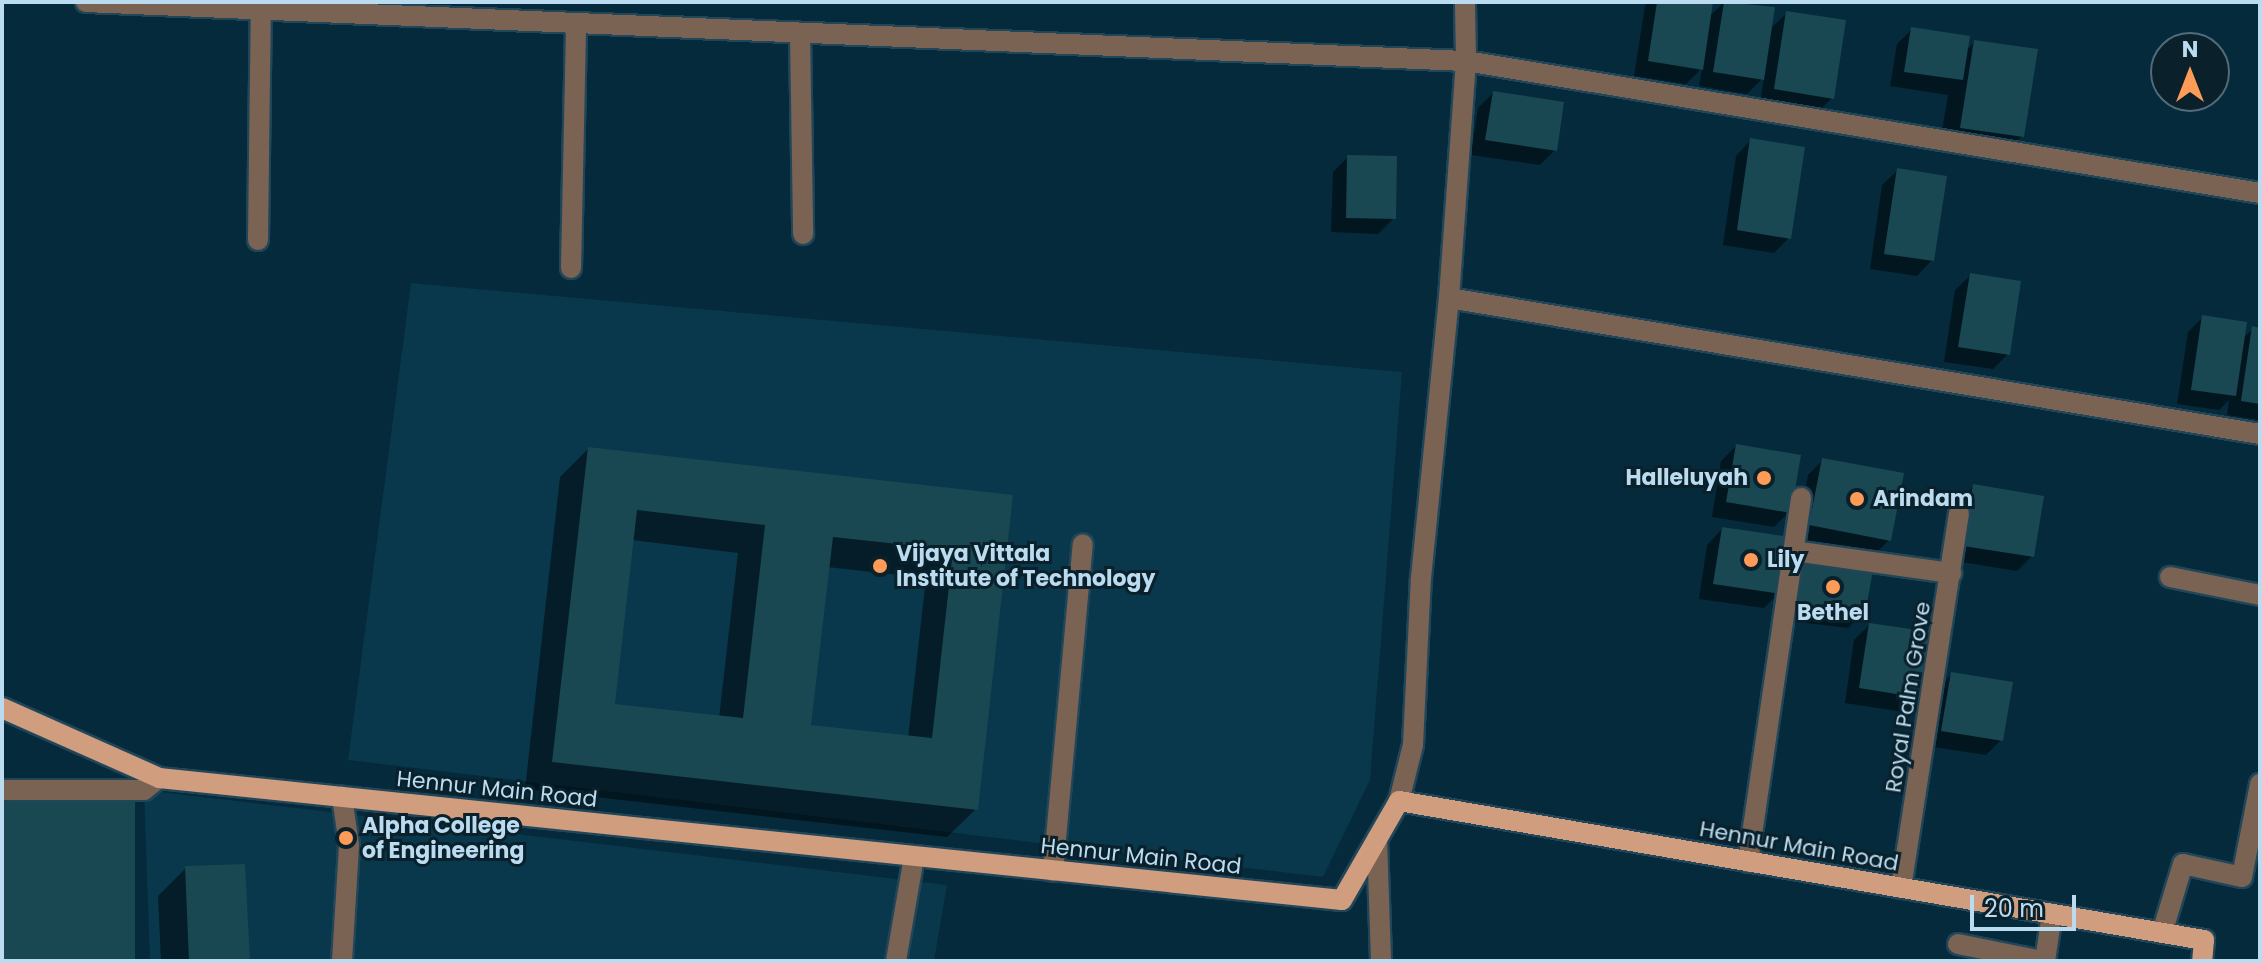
<!DOCTYPE html>
<html>
<head>
<meta charset="utf-8">
<style>
  body { margin:0 }
  #map { position:relative; width:2262px; height:963px; overflow:hidden; background:#042a3c; font-family:Poppins,sans-serif }
  div>[style] { position:absolute }
  .built>* { inset:0; background:#09374b }
  .shadow>* { inset:0; background:#0007 }
  .building>* { inset:0; background:#194852 }
  .roads { filter:drop-shadow(2px 0 #214659) drop-shadow(-2px 0 #214659) drop-shadow(0 2px #214659) drop-shadow(0 -2px #214659) }
  .minor>* { height:20px; margin:-10px; padding:0 10px; transform-origin:10px; border-radius:10px; background:#7b6353 }
  .major>* { height:20px; margin:-10px; padding:0 10px; transform-origin:10px; border-radius:10px; background:#d09e7e }
  .dots>* { width:22px; height:22px; translate:-50% -50%; box-sizing:border-box; border:4px solid #0a202b; border-radius:50% }
  span { translate:-50% -50%; white-space:nowrap; text-align:center; line-height:1.15; -webkit-text-stroke:6px #0a202b; paint-order:stroke }
  .poi-label { font-size:22px; color:#bbdcf0; font-weight:700 }
  .right { translate:-100% -50%; text-align:right }
  .left { translate:0 -50%; text-align:left }
  .street-label { font-size:22px; color:#bbdcf0 }
  .frame { position:absolute; inset:0; border:4px solid #bbdcf0; pointer-events:none }
  .north { position:absolute; left:2150px; top:32px; width:80px; height:80px; box-sizing:border-box; background:#0a202b; border:2px solid #516b7a; border-radius:50%; rotate:0deg; font-size:22px; font-weight:700; line-height:32px; text-align:center; color:#bbdcf0 }
  .north::after { content:''; display:block; margin:auto; width:28px; height:36px; background:#fe9c57; clip-path:polygon(50% 0,100% 100%,50% 72%,0 100%) }
  .scale { position:absolute; left:1970px; top:895px; width:106px; height:36px; box-sizing:border-box; border:4px solid #bbdcf0; border-top:0; padding-left:10px; font-size:24px; line-height:28px; white-space:nowrap; color:#bbdcf0; -webkit-text-stroke:6px #0a202b; paint-order:stroke }
</style>
</head>
<body>
<div id="map">
  <div class="built">
    <div style="clip-path:polygon(411px 283px,1402px 372px,1370px 780px,1323px 877px,348px 760px)"></div>
    <div style="clip-path:polygon(144px 790px,947px 885px,934px 961px,150px 961px)"></div>
  </div>
  <div class="shadow">
    <div style="clip-path:polygon(1648px 2px,1711px 2px,1709px 17px,1724px 2px,1773px 8px,1769px 30px,1787px 13px,1832px 98px,1817px 113px,1760px 104px,1764px 77px,1747px 94px,1699px 86px,1702px 68px,1686px 84px,1634px 76px,1645px 6px)"></div>
    <div style="clip-path:polygon(1912px 29px,1965px 51px,1975px 42px,2022px 136px,2000px 158px,1939px 150px,1948px 95px,1890px 86px,1897px 44px)"></div>
    <div style="clip-path:polygon(1493px 93px,1555px 150px,1540px 165px,1471px 155px,1478px 108px)"></div>
    <div style="clip-path:polygon(1751px 140px,1789px 238px,1774px 253px,1723px 245px,1736px 156px)"></div>
    <div style="clip-path:polygon(1348px 157px,1394px 218px,1378px 234px,1331px 232px,1333px 172px)"></div>
    <div style="clip-path:polygon(1898px 170px,1932px 260px,1917px 276px,1870px 269px,1882px 185px)"></div>
    <div style="clip-path:polygon(1971px 275px,2008px 354px,1993px 369px,1944px 362px,1955px 290px)"></div>
    <div style="clip-path:polygon(2203px 317px,2242px 339px,2253px 329px,2260px 330px,2260px 420px,2227px 415px,2229px 400px,2219px 410px,2177px 404px,2188px 332px)"></div>
    <div style="clip-path:polygon(1736px 446px,1789px 512px,1774px 527px,1712px 517px,1721px 461px)"></div>
    <div style="clip-path:polygon(evenodd,588px 449px,1011px 496px,976px 809px,947px 837px,525px 789px,560px 477px,588px 449px,632px 540px,738px 553px,719px 718px,613px 706px,632px 540px,588px 449px,827px 567px,926px 578px,908px 738px,809px 727px,827px 567px)"></div>
    <div style="clip-path:polygon(1823px 460px,1889px 540px,1874px 555px,1795px 540px,1808px 475px)"></div>
    <div style="clip-path:polygon(1974px 486px,2032px 556px,2017px 571px,1949px 560px,1959px 501px)"></div>
    <div style="clip-path:polygon(1722px 529px,1779px 593px,1764px 608px,1699px 599px,1707px 545px)"></div>
    <div style="clip-path:polygon(1786px 577px,1863px 613px,1848px 628px,1781px 620px)"></div>
    <div style="clip-path:polygon(1869px 625px,1919px 697px,1904px 712px,1845px 703px,1854px 640px)"></div>
    <div style="clip-path:polygon(1952px 674px,2001px 740px,1986px 755px,1927px 746px,1937px 689px)"></div>
    <div style="clip-path:polygon(186px 868px,248px 961px,161px 961px,158px 896px)"></div>
  </div>
  <div class="building">
    <div style="clip-path:polygon(1657px 2px,1713px 2px,1703px 70px,1648px 61px)"></div>
    <div style="clip-path:polygon(1724px 2px,1775px 7px,1764px 80px,1713px 72px)"></div>
    <div style="clip-path:polygon(1786px 11px,1846px 20px,1834px 99px,1774px 89px)"></div>
    <div style="clip-path:polygon(1911px 27px,1970px 36px,1963px 80px,1904px 72px)"></div>
    <div style="clip-path:polygon(1974px 40px,2038px 49px,2024px 137px,1960px 128px)"></div>
    <div style="clip-path:polygon(1493px 91px,1564px 102px,1557px 151px,1485px 140px)"></div>
    <div style="clip-path:polygon(1750px 138px,1805px 147px,1791px 239px,1737px 230px)"></div>
    <div style="clip-path:polygon(1347px 155px,1397px 156px,1396px 219px,1346px 218px)"></div>
    <div style="clip-path:polygon(1897px 168px,1947px 176px,1934px 261px,1884px 254px)"></div>
    <div style="clip-path:polygon(1970px 273px,2021px 281px,2010px 355px,1958px 347px)"></div>
    <div style="clip-path:polygon(2202px 315px,2247px 322px,2236px 396px,2191px 390px)"></div>
    <div style="clip-path:polygon(2252px 326px,2260px 328px,2260px 404px,2241px 401px)"></div>
    <div style="clip-path:polygon(1736px 444px,1801px 455px,1791px 513px,1726px 502px)"></div>
    <div style="clip-path:polygon(evenodd,588px 447px,1013px 495px,978px 810px,552px 762px,588px 447px,637px 510px,765px 525px,743px 718px,615px 704px,637px 510px,588px 447px,833px 537px,953px 550px,932px 738px,811px 725px,833px 537px)"></div>
    <div style="clip-path:polygon(1822px 458px,1904px 473px,1891px 541px,1809px 525px)"></div>
    <div style="clip-path:polygon(1973px 484px,2044px 496px,2034px 557px,1963px 546px)"></div>
    <div style="clip-path:polygon(1722px 527px,1790px 537px,1781px 594px,1713px 584px)"></div>
    <div style="clip-path:polygon(1800px 560px,1873px 570px,1865px 614px,1795px 605px)"></div>
    <div style="clip-path:polygon(1869px 623px,1931px 632px,1921px 698px,1859px 688px)"></div>
    <div style="clip-path:polygon(1951px 672px,2013px 682px,2003px 741px,1941px 731px)"></div>
    <div style="clip-path:polygon(2px 797px,135px 797px,135px 961px,2px 961px)"></div>
    <div style="clip-path:polygon(245px 864px,250px 961px,189px 961px,185px 866px)"></div>
  </div>
  <div class="roads">
    <div class="minor">
      <div style="left:86px;top:2px;width:1381px;rotate:2.45deg"></div>
      <div style="left:1466px;top:61px;width:805px;rotate:9.44deg"></div>
      <div style="left:800px;top:33px;width:201px;rotate:89.1deg"></div>
      <div style="left:258px;top:240px;width:230px;rotate:-89.3deg"></div>
      <div style="left:571px;top:268px;width:245px;rotate:-88.8deg"></div>
      <div style="left:1449px;top:298px;width:822px;rotate:9.52deg"></div>
      <div style="left:1794px;top:551px;width:159px;rotate:8deg"></div>
      <div style="left:2170px;top:577px;width:92px;rotate:11.3deg"></div>
      <div style="left:2px;top:790px;width:142px"></div>
      <div style="left:144px;top:790px;width:19px;rotate:-39deg"></div>
      <div style="left:1399px;top:801px;width:58px;rotate:-76deg"></div>
      <div style="left:1413px;top:745px;width:167px;rotate:-87.3deg"></div>
      <div style="left:1421px;top:578px;width:281px;rotate:-84.3deg"></div>
      <div style="left:1449px;top:298px;width:238px;rotate:-85.9deg"></div>
      <div style="left:1466px;top:61px;width:59px;rotate:-91deg"></div>
      <div style="left:1377px;top:839px;width:122px;rotate:88.1deg"></div>
      <div style="left:1748px;top:862px;width:368px;rotate:-81.7deg"></div>
      <div style="left:1053px;top:871px;width:328px;rotate:-84.8deg"></div>
      <div style="left:1901px;top:888px;width:379px;rotate:-81.2deg"></div>
      <div style="left:2162px;top:933px;width:72px;rotate:-73.1deg"></div>
      <div style="left:2183px;top:864px;width:60px;rotate:12.4deg"></div>
      <div style="left:2242px;top:877px;width:95px;rotate:-79deg"></div>
      <div style="left:1958px;top:944px;width:86px;rotate:11.4deg"></div>
      <div style="left:342px;top:961px;width:116px;rotate:-86.5deg"></div>
      <div style="left:349px;top:845px;width:49px;rotate:-98.3deg"></div>
      <div style="left:896px;top:961px;width:106px;rotate:-80.2deg"></div>
      <div style="left:2045px;top:961px;width:48px;rotate:-81.5deg"></div>
    </div>
    <div class="major">
      <div style="left:2px;top:708px;width:172px;rotate:24deg"></div>
      <div style="left:159px;top:778px;width:1189px;rotate:5.89deg"></div>
      <div style="left:1342px;top:900px;width:114px;rotate:-60.1deg"></div>
      <div style="left:1399px;top:801px;width:817px;rotate:9.8deg"></div>
      <div style="left:2204px;top:940px;width:21px;rotate:95deg"></div>
    </div>
  </div>
  <div class="dots">
    <div style="left:1764px;top:478px;background:#fe9c57"></div>
    <div style="left:1857px;top:499px;background:#fe9c57"></div>
    <div style="left:1751px;top:560px;background:#fe9c57"></div>
    <div style="left:880px;top:566px;background:#fe9c57"></div>
    <div style="left:1833px;top:587px;background:#fe9c57"></div>
    <div style="left:346px;top:838px;background:#fe9c57"></div>
  </div>
  <div class="poi-label">
    <span class="right" style="left:1748px;top:478px">Halleluyah</span>
    <span class="left" style="left:1873px;top:499px">Arindam</span>
    <span class="left" style="left:896px;top:566px">Vijaya Vittala<br>Institute of Technology</span>
    <span class="left" style="left:1767px;top:560px">Lily</span>
    <span style="left:1833px;top:613px">Bethel</span>
    <span class="left" style="left:362px;top:838px">Alpha College<br>of Engineering</span>
  </div>
  <div class="street-label">
    <span style="left:1908px;top:697px;rotate:-81deg">Royal Palm Grove</span>
    <span style="left:497px;top:789px;rotate:6deg">Hennur Main Road</span>
    <span style="left:1799px;top:846px;rotate:10deg">Hennur Main Road</span>
    <span style="left:1141px;top:856px;rotate:6deg">Hennur Main Road</span>
  </div>
  <div class="frame"></div>
  <div class="north">N</div>
  <div class="scale">20 m</div>
</div>
</body>
</html>
